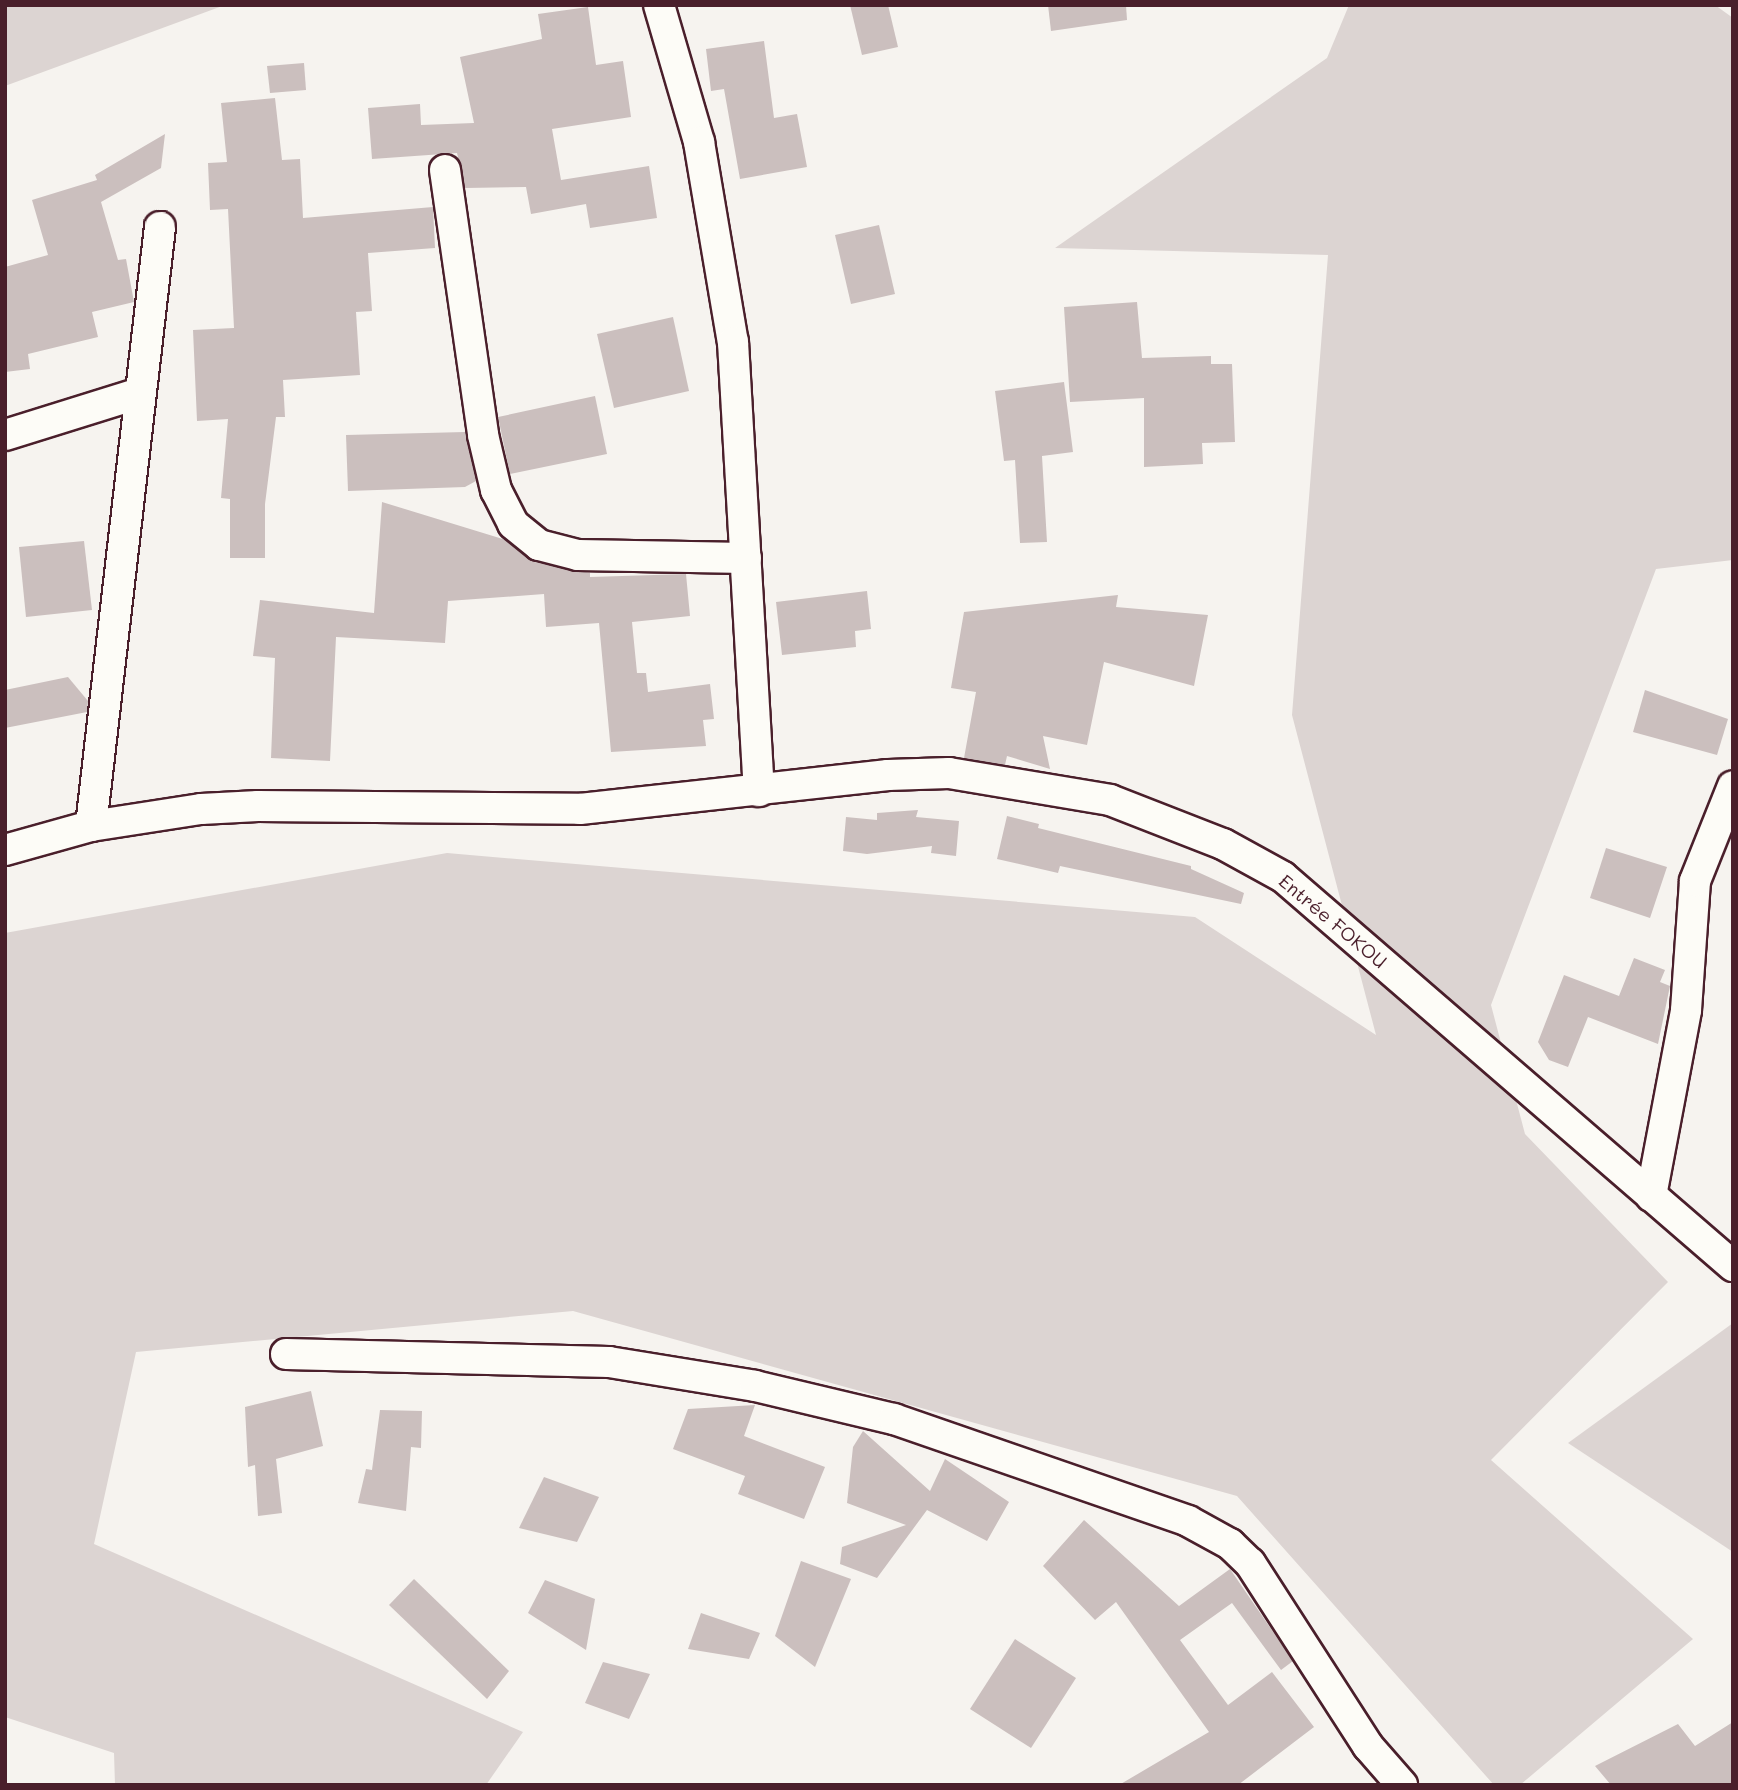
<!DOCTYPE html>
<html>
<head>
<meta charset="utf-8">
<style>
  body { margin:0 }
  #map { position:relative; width:1738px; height:1790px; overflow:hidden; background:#f6f3ef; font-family:Mali,sans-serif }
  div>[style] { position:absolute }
  .green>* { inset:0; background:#dcd4d2 }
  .building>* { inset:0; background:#cbbfbe }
  .roads { filter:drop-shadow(2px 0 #4a1f2b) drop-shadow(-2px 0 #4a1f2b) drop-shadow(0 2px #4a1f2b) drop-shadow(0 -2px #4a1f2b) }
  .street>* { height:30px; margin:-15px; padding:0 15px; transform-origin:15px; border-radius:15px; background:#fdfcf7 }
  span { translate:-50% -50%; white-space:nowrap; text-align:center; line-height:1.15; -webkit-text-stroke:5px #fdfcf7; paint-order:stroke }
  .street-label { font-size:19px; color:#4a1f2b }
  .frame { position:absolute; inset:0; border:7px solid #4a1f2b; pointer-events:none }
</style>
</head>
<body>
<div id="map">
  <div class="green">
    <div style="clip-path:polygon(5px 5px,225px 5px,5px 86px)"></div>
    <div style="clip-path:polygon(1349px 5px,1715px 5px,1733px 18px,1733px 560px,1656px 569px,1491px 1005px,1525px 1134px,1668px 1282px,1491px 1460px,1693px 1639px,1520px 1785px,1494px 1785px,1237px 1496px,573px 1311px,136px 1352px,94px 1544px,523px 1732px,486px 1785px,115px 1785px,114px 1753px,5px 1717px,5px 933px,447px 853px,1195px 917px,1376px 1035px,1292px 715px,1328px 255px,1055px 248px,1327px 58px)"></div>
    <div style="clip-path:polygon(1733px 1323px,1733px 1552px,1568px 1443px)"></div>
  </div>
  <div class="building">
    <div style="clip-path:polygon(850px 5px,888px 5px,898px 47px,862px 55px)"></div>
    <div style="clip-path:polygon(1048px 5px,1126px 5px,1127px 20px,1051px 31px)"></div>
    <div style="clip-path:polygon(588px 7px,596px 65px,623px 61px,631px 117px,552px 129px,561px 180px,649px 166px,657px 218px,590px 228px,586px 204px,531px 214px,526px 187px,465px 188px,457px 153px,372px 159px,368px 108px,420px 104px,421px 125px,474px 123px,460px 57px,542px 39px,538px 14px)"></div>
    <div style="clip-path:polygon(764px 41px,774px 118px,797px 114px,807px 167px,740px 179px,724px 89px,711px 91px,706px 49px)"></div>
    <div style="clip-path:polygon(304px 63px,306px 90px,270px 93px,267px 66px)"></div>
    <div style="clip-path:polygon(275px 98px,282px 160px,300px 159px,303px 218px,433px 207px,435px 248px,368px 253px,372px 311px,356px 312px,360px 375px,283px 380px,285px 417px,276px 417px,265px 504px,265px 558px,230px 558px,230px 499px,221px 498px,228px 419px,197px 421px,193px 330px,234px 328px,228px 209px,210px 210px,208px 163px,227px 162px,221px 103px)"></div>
    <div style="clip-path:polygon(165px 134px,161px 168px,101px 202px,118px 260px,126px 259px,134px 302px,92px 312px,98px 337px,28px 354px,30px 369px,5px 372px,5px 267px,48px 255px,32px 200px,97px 180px,95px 175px)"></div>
    <div style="clip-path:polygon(879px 225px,895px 294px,851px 304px,835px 235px)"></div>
    <div style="clip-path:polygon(1137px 302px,1142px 358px,1211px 356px,1211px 364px,1232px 364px,1235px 442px,1202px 443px,1203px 464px,1144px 467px,1144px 398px,1070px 402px,1064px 307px)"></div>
    <div style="clip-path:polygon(673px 317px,689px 391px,614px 408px,597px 334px)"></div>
    <div style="clip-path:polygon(1064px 382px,1073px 452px,1042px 456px,1047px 542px,1020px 543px,1015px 460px,1004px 461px,995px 391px)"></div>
    <div style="clip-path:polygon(595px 396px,607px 454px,510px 474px,498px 417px)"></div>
    <div style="clip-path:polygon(465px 432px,476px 481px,465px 487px,348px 491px,346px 435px)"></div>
    <div style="clip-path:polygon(382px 502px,506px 540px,534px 562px,590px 573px,590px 577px,686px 574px,690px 616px,632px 622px,637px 673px,646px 673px,648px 692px,710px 684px,714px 719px,703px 720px,706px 746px,611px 752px,599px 623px,546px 627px,544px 594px,448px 601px,445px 643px,336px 637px,330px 761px,271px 758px,275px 658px,253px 656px,260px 600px,374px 613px)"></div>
    <div style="clip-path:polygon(84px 541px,92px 610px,26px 617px,19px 547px)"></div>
    <div style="clip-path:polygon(867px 591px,871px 629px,855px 631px,856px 647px,782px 655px,776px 602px)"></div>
    <div style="clip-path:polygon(1118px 595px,1116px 607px,1208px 615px,1194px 686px,1104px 662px,1087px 745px,1043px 736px,1050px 769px,1007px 756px,1005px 765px,964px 758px,976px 692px,951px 688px,964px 612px)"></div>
    <div style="clip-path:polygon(68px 677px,88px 701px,87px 712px,5px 728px,5px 690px)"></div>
    <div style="clip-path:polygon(1645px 690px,1728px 719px,1717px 755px,1633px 732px)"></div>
    <div style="clip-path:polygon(918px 810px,916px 817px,959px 821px,956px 856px,931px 853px,932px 846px,867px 854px,843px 851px,846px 817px,877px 820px,877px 813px)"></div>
    <div style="clip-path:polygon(1007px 816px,1039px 824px,1038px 828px,1191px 866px,1191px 869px,1244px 893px,1241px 904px,1060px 866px,1058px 873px,997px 859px)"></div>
    <div style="clip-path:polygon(1606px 848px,1667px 867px,1650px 918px,1590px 898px)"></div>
    <div style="clip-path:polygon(1634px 958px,1665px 970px,1660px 982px,1670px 986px,1658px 1044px,1588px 1017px,1568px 1067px,1549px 1060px,1538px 1042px,1564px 975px,1619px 996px)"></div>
    <div style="clip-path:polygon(311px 1391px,323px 1446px,276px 1459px,282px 1513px,258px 1516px,255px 1465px,248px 1467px,245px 1407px)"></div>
    <div style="clip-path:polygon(755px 1405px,744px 1436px,825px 1467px,804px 1519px,738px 1494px,745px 1476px,673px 1449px,688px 1409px)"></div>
    <div style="clip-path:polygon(380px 1410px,422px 1411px,421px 1448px,411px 1447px,406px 1511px,358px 1503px,366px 1469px,372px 1470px)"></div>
    <div style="clip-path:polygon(863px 1431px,930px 1491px,945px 1459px,1009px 1502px,987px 1541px,927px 1510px,877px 1578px,840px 1564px,842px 1547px,906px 1525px,847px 1503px,853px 1447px)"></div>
    <div style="clip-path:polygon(544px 1477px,599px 1497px,577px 1542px,519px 1528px)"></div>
    <div style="clip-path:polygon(1084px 1520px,1179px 1606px,1230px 1569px,1293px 1661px,1281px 1670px,1232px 1603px,1180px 1640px,1228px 1705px,1272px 1672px,1314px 1727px,1238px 1785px,1119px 1785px,1209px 1732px,1116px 1602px,1095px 1620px,1043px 1566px)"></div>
    <div style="clip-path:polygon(801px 1561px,851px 1579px,815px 1667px,775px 1636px)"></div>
    <div style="clip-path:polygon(414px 1579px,509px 1671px,487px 1699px,389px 1605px)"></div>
    <div style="clip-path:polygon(545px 1580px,595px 1599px,586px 1650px,528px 1613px)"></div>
    <div style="clip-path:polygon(701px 1613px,760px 1633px,749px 1659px,688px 1649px)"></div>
    <div style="clip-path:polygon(1015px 1639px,1076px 1678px,1031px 1748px,970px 1709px)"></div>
    <div style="clip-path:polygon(603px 1662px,650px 1674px,629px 1719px,585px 1703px)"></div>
    <div style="clip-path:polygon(1733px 1722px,1733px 1785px,1611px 1785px,1595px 1766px,1678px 1724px,1695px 1746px)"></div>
  </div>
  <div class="roads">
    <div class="street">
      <div style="left:659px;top:5px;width:143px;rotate:73.7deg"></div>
      <div style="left:699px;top:142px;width:203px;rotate:80.4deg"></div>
      <div style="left:733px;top:342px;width:450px;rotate:86.7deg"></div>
      <div style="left:445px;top:170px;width:268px;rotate:81.8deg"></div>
      <div style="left:483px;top:435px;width:57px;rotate:76.7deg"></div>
      <div style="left:496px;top:490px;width:38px;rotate:63deg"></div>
      <div style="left:513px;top:524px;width:33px;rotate:39deg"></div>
      <div style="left:539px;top:545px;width:40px;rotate:14.4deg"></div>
      <div style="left:578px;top:555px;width:168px;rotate:1deg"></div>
      <div style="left:5px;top:435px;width:141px;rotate:-17.3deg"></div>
      <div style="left:91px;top:826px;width:603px;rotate:-83.43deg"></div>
      <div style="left:5px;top:850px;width:89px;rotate:-15.6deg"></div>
      <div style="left:91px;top:826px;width:111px;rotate:-8.8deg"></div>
      <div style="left:201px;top:809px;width:57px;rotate:-3deg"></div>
      <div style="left:258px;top:806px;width:322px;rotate:0.5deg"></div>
      <div style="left:580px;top:809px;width:310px;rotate:-6.3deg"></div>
      <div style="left:888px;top:775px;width:61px;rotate:-1.9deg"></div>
      <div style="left:949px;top:773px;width:163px;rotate:9.5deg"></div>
      <div style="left:1110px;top:800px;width:121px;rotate:21.3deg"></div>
      <div style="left:1223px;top:844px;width:68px;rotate:28.8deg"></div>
      <div style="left:1283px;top:877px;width:595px;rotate:40.84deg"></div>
      <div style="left:1651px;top:1196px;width:189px;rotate:-79.3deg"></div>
      <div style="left:1686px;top:1010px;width:129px;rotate:-86deg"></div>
      <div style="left:1695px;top:881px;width:102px;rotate:-68.2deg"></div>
      <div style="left:286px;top:1354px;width:323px;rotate:1.4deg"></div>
      <div style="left:609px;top:1362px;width:148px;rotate:9.3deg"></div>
      <div style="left:755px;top:1386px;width:143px;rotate:13.4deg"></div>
      <div style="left:894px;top:1419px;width:311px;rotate:19.1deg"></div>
      <div style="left:1188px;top:1521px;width:48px;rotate:28.7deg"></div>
      <div style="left:1230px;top:1544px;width:28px;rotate:44deg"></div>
      <div style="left:1250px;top:1563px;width:218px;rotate:57.2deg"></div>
      <div style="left:1368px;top:1746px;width:52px;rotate:48.9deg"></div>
    </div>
  </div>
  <div class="street-label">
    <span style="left:1333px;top:921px;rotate:40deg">Entrée FOKOU</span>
  </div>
  <div class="frame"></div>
</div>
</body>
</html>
